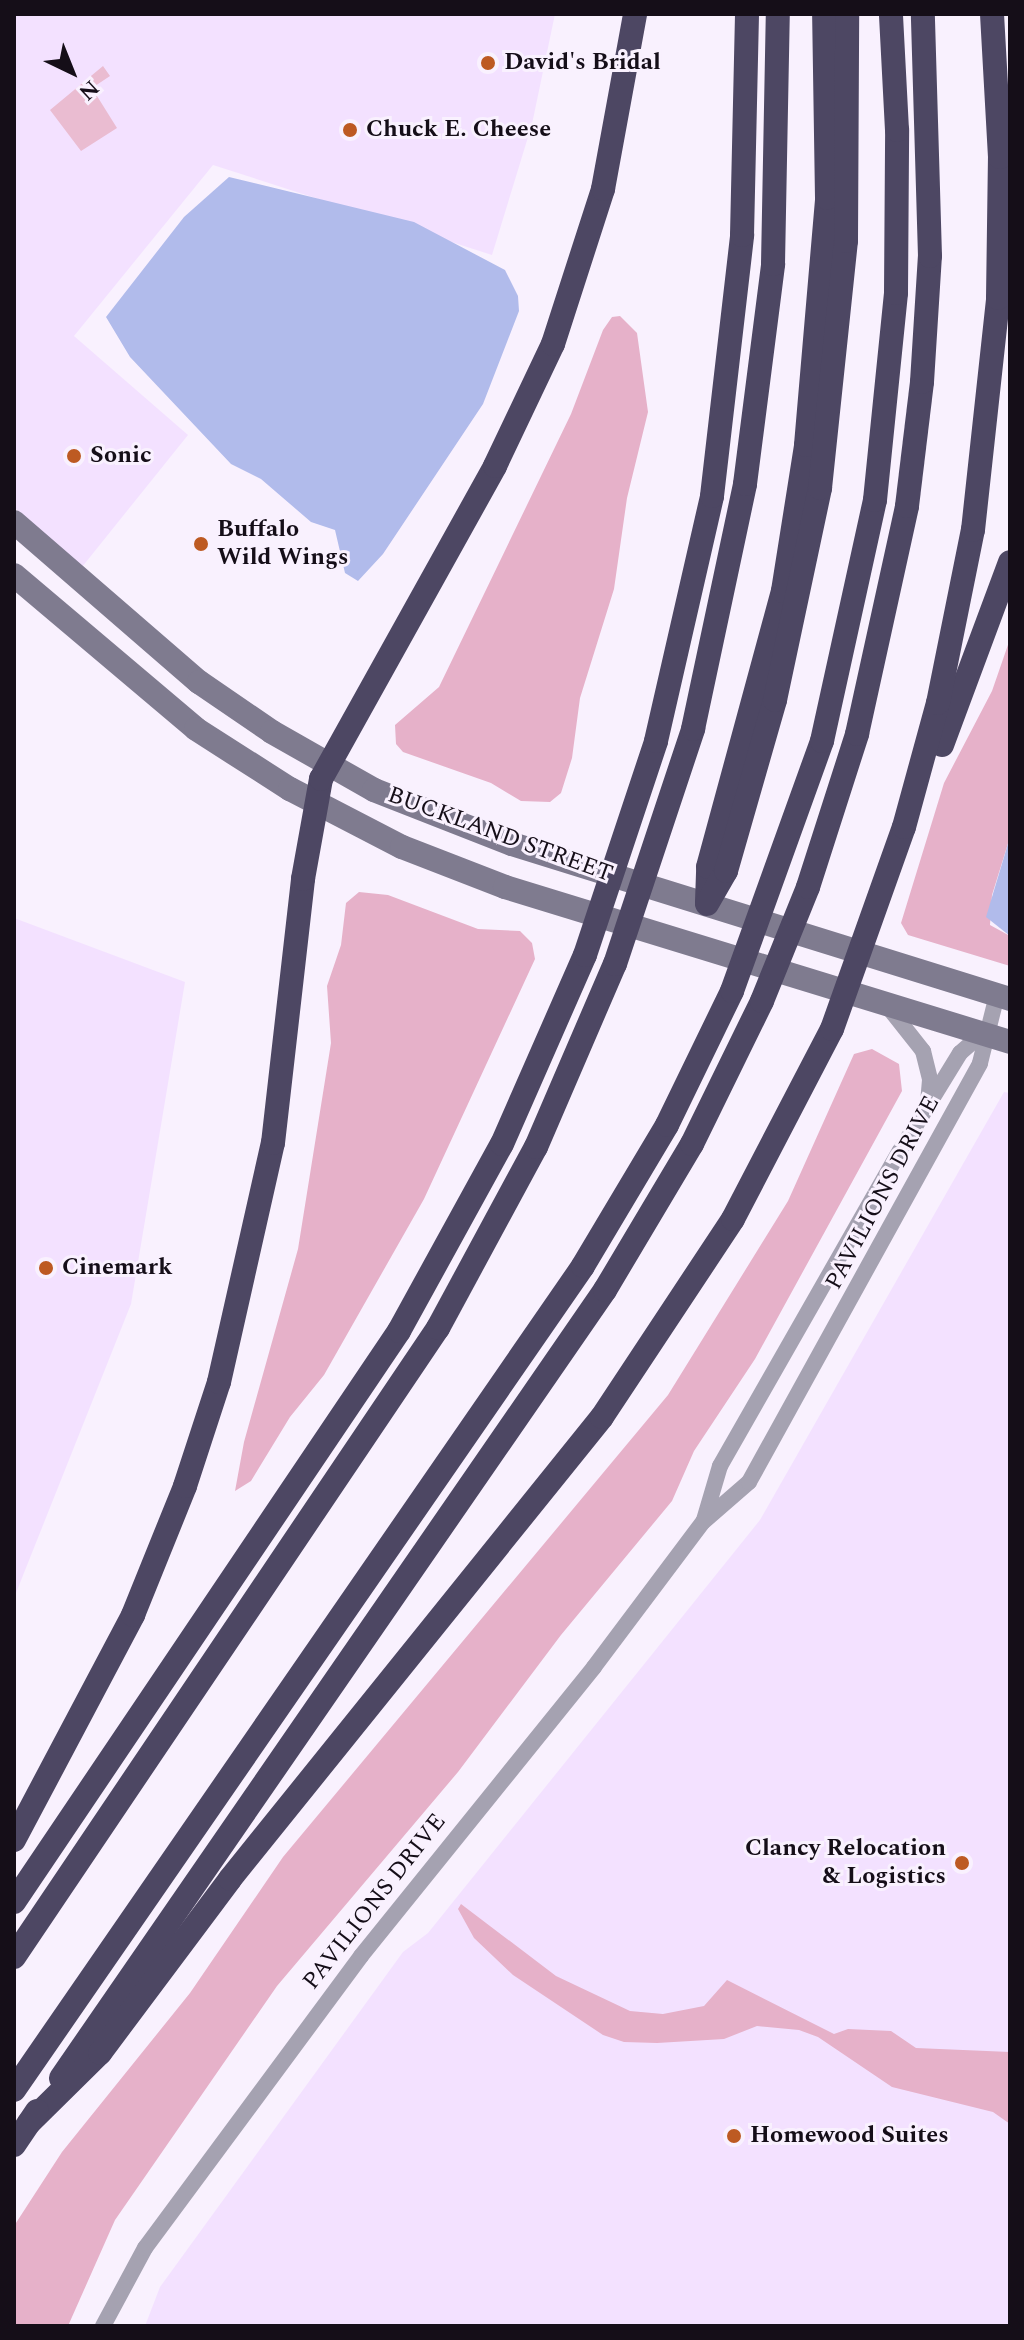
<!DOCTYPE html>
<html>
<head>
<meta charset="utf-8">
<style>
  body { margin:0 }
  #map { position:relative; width:1024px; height:2340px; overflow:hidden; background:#f9f1fe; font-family:Spectral,serif }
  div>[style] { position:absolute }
  .built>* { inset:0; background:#f3e1ff }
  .green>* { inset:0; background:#eabcd1 }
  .forest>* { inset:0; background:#e6b1c9 }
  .water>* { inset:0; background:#b1bbeb }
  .minor>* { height:16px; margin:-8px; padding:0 8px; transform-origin:8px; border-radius:8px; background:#a5a2b1 }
  .secondary>* { height:24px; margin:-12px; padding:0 12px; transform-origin:12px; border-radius:12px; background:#7f7b8f }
  .motorway>* { height:24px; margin:-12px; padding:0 12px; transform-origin:12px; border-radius:12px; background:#4d4763 }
  .dots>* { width:22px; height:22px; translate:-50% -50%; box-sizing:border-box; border:4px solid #f9f1fe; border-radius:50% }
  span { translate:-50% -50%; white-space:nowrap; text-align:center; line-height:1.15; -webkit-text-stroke:6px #f9f1fe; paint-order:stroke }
  .poi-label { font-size:24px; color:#150e18; font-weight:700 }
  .left { translate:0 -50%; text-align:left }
  .right { translate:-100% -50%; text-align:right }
  .street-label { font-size:24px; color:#150e18 }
  .frame { position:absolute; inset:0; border:16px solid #150e18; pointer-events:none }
  .north { position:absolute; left:32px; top:32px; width:80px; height:80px; -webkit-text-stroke:6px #f9f1fe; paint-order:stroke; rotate:137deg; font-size:22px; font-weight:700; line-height:32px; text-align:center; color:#150e18 }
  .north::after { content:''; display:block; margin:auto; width:28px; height:36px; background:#150e18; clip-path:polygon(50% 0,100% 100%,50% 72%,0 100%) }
</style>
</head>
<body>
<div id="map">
  <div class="built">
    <div style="clip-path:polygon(14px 14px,555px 14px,532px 124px,492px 255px,213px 165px,74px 336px,188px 435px,82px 567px,14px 507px)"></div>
    <div style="clip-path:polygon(14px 918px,185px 982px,131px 1304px,14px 1598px)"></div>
    <div style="clip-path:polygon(1004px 1092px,1010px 1093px,1010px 2326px,145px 2326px,160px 2287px,403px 1952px,428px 1933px,760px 1520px)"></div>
  </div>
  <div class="green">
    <div style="clip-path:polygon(103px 66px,110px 76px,92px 88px,117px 128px,81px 151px,50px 110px)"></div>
  </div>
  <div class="forest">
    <div style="clip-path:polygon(620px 316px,637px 333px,648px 412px,627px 498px,614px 589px,580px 698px,572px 758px,561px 793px,550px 802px,521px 801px,491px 783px,403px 752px,396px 744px,395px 725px,439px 687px,571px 414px,603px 330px,612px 317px)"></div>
    <div style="clip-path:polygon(1010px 639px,1010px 837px,992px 895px,990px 925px,1010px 936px,1010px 966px,908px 935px,901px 923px,944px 783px,992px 691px)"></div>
    <div style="clip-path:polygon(359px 892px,388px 895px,478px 929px,520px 931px,532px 943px,535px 959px,424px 1199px,324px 1375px,290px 1417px,251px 1481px,235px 1491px,244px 1442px,298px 1249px,331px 1043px,327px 986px,341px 945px,346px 903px)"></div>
    <div style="clip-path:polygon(872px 1049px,899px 1064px,902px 1091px,755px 1359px,694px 1451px,672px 1501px,561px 1635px,458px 1772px,277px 1986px,115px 2220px,68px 2326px,14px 2326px,14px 2226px,62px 2152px,190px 1993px,283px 1857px,668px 1395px,788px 1201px,854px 1054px)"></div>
    <div style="clip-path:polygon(461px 1904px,556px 1976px,630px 2011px,663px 2014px,704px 2006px,727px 1980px,834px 2034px,848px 2029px,891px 2031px,916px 2048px,1010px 2052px,1010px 2124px,993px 2112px,892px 2087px,818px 2037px,799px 2030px,757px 2026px,724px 2039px,657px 2043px,624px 2042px,603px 2035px,513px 1975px,474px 1938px,458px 1909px)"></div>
  </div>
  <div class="water">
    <div style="clip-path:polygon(229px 177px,414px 222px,505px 270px,518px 296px,519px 311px,483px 404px,383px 554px,358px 581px,345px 573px,335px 530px,311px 522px,261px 479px,231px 464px,130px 357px,106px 317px,184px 217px)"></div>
    <div style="clip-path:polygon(1010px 837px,1010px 936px,986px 917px)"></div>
  </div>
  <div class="minor">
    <div style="left:889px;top:1008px;width:55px;rotate:51.7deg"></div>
    <div style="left:923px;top:1051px;width:30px;rotate:76deg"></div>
    <div style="left:930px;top:1080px;width:24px;rotate:95deg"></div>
    <div style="left:704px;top:1520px;width:56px;rotate:-73.5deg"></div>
    <div style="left:720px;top:1466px;width:363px;rotate:-60.3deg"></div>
    <div style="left:900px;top:1151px;width:115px;rotate:-58.5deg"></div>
    <div style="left:960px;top:1053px;width:30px;rotate:-41deg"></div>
    <div style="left:103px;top:2326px;width:89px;rotate:-61.7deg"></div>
    <div style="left:145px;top:2248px;width:363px;rotate:-53.5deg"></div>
    <div style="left:361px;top:1956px;width:371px;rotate:-51.1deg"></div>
    <div style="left:594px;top:1667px;width:181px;rotate:-53.1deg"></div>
    <div style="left:703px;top:1522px;width:61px;rotate:-41deg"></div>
    <div style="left:749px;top:1482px;width:478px;rotate:-61.1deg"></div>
    <div style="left:980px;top:1063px;width:70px;rotate:-76deg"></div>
  </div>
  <div class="secondary">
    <div style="left:14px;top:522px;width:245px;rotate:40.9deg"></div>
    <div style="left:199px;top:682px;width:88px;rotate:34.4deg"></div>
    <div style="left:272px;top:732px;width:117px;rotate:29.6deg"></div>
    <div style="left:374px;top:790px;width:148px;rotate:21.4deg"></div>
    <div style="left:512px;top:844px;width:522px;rotate:17.29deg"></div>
    <div style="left:14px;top:575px;width:238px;rotate:40.2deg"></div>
    <div style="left:196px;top:729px;width:112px;rotate:32.6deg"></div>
    <div style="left:290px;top:789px;width:126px;rotate:27.4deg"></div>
    <div style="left:402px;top:847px;width:110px;rotate:21.2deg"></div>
    <div style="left:505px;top:887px;width:528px;rotate:17.06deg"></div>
  </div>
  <div class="motorway">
    <div style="left:942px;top:745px;width:195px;rotate:-69.6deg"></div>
    <div style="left:707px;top:902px;width:35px;rotate:-88deg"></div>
    <div style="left:708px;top:867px;width:286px;rotate:-74.8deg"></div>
    <div style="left:783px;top:591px;width:148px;rotate:-81deg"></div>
    <div style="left:806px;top:445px;width:248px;rotate:-85.1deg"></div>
    <div style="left:827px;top:198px;width:184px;rotate:-90.9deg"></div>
    <div style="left:707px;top:904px;width:38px;rotate:-60deg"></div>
    <div style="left:726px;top:871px;width:178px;rotate:-74deg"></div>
    <div style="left:775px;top:700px;width:217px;rotate:-78deg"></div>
    <div style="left:820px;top:488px;width:248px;rotate:-84deg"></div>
    <div style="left:846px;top:241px;width:227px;rotate:-89.7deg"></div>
    <div style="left:14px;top:1840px;width:255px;rotate:-62.1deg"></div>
    <div style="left:133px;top:1615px;width:139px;rotate:-68deg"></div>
    <div style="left:185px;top:1486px;width:109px;rotate:-71.9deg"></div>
    <div style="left:219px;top:1382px;width:245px;rotate:-77.3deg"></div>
    <div style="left:273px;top:1143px;width:266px;rotate:-83.5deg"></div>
    <div style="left:303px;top:879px;width:102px;rotate:-79.8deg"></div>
    <div style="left:321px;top:779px;width:358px;rotate:-60.9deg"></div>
    <div style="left:495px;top:466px;width:135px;rotate:-64.6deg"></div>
    <div style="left:553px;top:344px;width:163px;rotate:-72.1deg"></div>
    <div style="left:603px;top:189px;width:178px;rotate:-79.6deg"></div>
    <div style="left:14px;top:1902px;width:689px;rotate:-56.01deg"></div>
    <div style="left:399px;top:1331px;width:213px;rotate:-61.2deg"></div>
    <div style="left:502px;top:1144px;width:206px;rotate:-66.3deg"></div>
    <div style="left:585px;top:955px;width:225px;rotate:-71.6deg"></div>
    <div style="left:656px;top:741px;width:251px;rotate:-77.1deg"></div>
    <div style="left:712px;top:496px;width:263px;rotate:-83.4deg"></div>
    <div style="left:742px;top:235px;width:221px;rotate:-88.7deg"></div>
    <div style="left:14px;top:1957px;width:759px;rotate:-56.02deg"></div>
    <div style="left:438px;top:1328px;width:206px;rotate:-61.6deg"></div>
    <div style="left:536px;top:1147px;width:199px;rotate:-66.7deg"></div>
    <div style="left:615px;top:964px;width:248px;rotate:-71.6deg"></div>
    <div style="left:693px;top:729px;width:250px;rotate:-78deg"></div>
    <div style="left:745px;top:484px;width:222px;rotate:-82.7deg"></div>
    <div style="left:773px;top:264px;width:250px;rotate:-88.9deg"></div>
    <div style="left:61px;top:2078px;width:958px;rotate:-55.38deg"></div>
    <div style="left:605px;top:1290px;width:170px;rotate:-59.2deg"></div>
    <div style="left:692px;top:1144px;width:159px;rotate:-63.9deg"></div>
    <div style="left:762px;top:1001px;width:123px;rotate:-68deg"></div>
    <div style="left:808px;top:887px;width:161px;rotate:-72.2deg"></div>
    <div style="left:857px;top:734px;width:233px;rotate:-77.6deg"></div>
    <div style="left:907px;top:506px;width:125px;rotate:-83.1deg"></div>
    <div style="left:922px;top:382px;width:126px;rotate:-86.4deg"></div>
    <div style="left:930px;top:256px;width:242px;rotate:-91.7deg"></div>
    <div style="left:14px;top:2090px;width:1001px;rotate:-55.37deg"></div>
    <div style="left:583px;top:1266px;width:164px;rotate:-59.2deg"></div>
    <div style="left:667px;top:1125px;width:149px;rotate:-64.1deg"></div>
    <div style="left:732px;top:991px;width:266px;rotate:-70.2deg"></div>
    <div style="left:822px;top:741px;width:247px;rotate:-77.6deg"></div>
    <div style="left:875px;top:500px;width:208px;rotate:-84.2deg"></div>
    <div style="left:896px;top:293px;width:163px;rotate:-89.6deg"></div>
    <div style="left:897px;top:130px;width:116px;rotate:-93deg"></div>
    <div style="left:29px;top:2123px;width:100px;rotate:-44.6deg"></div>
    <div style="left:100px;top:2053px;width:217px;rotate:-53.2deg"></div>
    <div style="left:230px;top:1879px;width:593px;rotate:-51.16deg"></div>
    <div style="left:602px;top:1417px;width:237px;rotate:-56.5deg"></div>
    <div style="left:733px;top:1219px;width:214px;rotate:-62.5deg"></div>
    <div style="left:832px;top:1029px;width:214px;rotate:-70.4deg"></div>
    <div style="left:904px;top:827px;width:129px;rotate:-74.7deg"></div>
    <div style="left:938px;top:703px;width:177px;rotate:-78.6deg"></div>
    <div style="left:973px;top:530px;width:233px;rotate:-83.8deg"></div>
    <div style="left:998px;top:298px;width:141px;rotate:-89.2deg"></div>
    <div style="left:1000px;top:157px;width:143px;rotate:-93.2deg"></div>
    <div style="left:14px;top:2145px;width:41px;rotate:-55.9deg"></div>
  </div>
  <div class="dots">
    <div style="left:488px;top:63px;background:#bd5a22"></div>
    <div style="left:350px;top:130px;background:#bd5a22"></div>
    <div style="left:74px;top:456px;background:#bd5a22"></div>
    <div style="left:201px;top:544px;background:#bd5a22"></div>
    <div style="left:46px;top:1268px;background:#bd5a22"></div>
    <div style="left:962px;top:1863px;background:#bd5a22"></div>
    <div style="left:734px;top:2136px;background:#bd5a22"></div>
  </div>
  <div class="poi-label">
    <span class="left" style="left:504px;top:63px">David's Bridal</span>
    <span class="left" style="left:366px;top:130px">Chuck E. Cheese</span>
    <span class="left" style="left:90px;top:456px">Sonic</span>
    <span class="left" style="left:217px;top:544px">Buffalo<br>Wild Wings</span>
    <span class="left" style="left:62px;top:1268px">Cinemark</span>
    <span class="right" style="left:946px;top:1863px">Clancy Relocation<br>&amp; Logistics</span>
    <span class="left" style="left:750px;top:2136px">Homewood Suites</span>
  </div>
  <div class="street-label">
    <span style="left:500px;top:835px;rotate:20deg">BUCKLAND STREET</span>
    <span style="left:883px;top:1193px;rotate:-62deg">PAVILIONS DRIVE</span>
    <span style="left:375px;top:1902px;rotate:-52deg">PAVILIONS DRIVE</span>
  </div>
  <div class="frame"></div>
  <div class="north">N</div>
</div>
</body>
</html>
